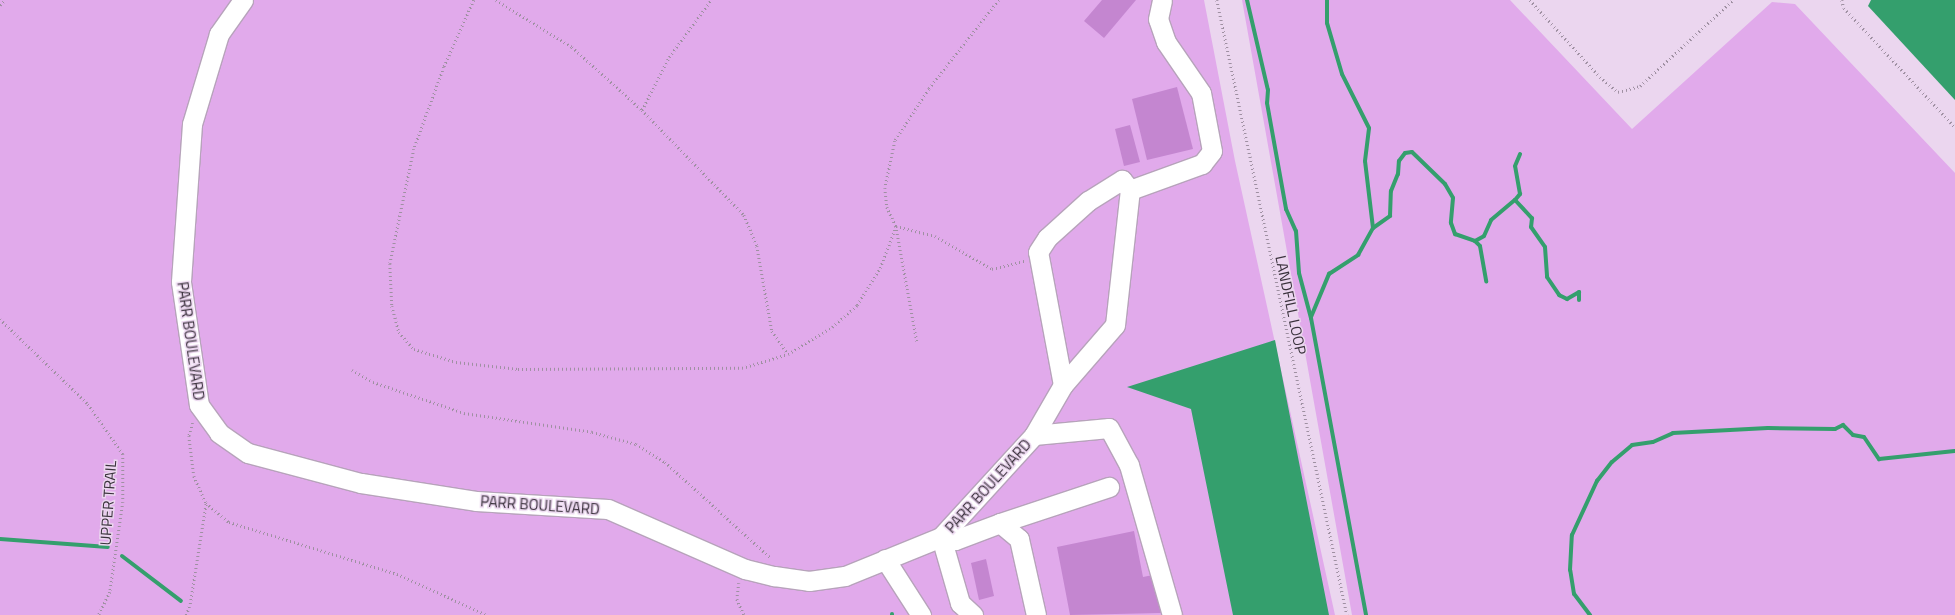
<!DOCTYPE html>
<html>
<head>
<meta charset="utf-8">
<style>
  body { margin:0 }
  #map { position:relative; width:1955px; height:615px; overflow:hidden; background:#ebd6ef; font-family:"Titillium Web",sans-serif }
  div>[style] { position:absolute }
  .green>* { inset:0; background:#e1aaeb }
  .water>* { inset:0; background:#349f6d }
  .stream>* { height:4px; margin:-2px; padding:0 2px; transform-origin:2px; border-radius:2px; background:#349f6d }
  .building>* { inset:0; background:#c486d0 }
  .path>* { height:2.5px; margin-top:-1.25px; transform-origin:0; background:repeating-linear-gradient(90deg,#9f90a2 0 1px,transparent 0 4px) }
  .roads { filter:drop-shadow(1px 0 #b7a3bb) drop-shadow(-1px 0 #b7a3bb) drop-shadow(0 1px #b7a3bb) drop-shadow(0 -1px #b7a3bb) }
  .minor>* { height:19px; margin:-9.5px; padding:0 9.5px; transform-origin:9.5px; border-radius:9.5px; background:#fff }
  span { translate:-50% -50%; white-space:nowrap; text-align:center; line-height:1.15; -webkit-text-stroke:3px #ebd6ef; paint-order:stroke }
  .street-label { font-size:15px; color:#3a323c }
</style>
</head>
<body>
<div id="map">
  <div class="green">
    <div style="clip-path:polygon(0 0,1204px 0,1235px 161px,1335px 615px,0 615px)"></div>
    <div style="clip-path:polygon(1242px 0,1510px 0,1632px 129px,1772px 2px,1795px 4px,1955px 173px,1955px 615px,1352px 615px)"></div>
  </div>
  <div class="water">
    <div style="clip-path:polygon(1871px 0,1955px 0,1955px 100px,1868px 6px)"></div>
    <div style="clip-path:polygon(1275px 340px,1329px 615px,1233px 615px,1191px 409px,1127px 387px)"></div>
  </div>
  <div class="stream">
    <div style="left:1247px;top:0;width:92px;rotate:76.9deg"></div>
    <div style="left:1268px;top:90px;width:13px;rotate:94deg"></div>
    <div style="left:1267px;top:103px;width:108px;rotate:79.8deg"></div>
    <div style="left:1286px;top:209px;width:24px;rotate:66deg"></div>
    <div style="left:1296px;top:231px;width:42px;rotate:85.9deg"></div>
    <div style="left:1299px;top:273px;width:47px;rotate:75.1deg"></div>
    <div style="left:1311px;top:318px;width:302px;rotate:79.5deg"></div>
    <div style="left:1515px;top:200px;width:8px;rotate:-50deg"></div>
    <div style="left:1520px;top:194px;width:28px;rotate:-100deg"></div>
    <div style="left:1515px;top:166px;width:13px;rotate:-67deg"></div>
    <div style="left:1373px;top:228px;width:21px;rotate:-35deg"></div>
    <div style="left:1390px;top:216px;width:25px;rotate:-88deg"></div>
    <div style="left:1391px;top:191px;width:18px;rotate:-68deg"></div>
    <div style="left:1398px;top:174px;width:13px;rotate:-86deg"></div>
    <div style="left:1399px;top:161px;width:10px;rotate:-53deg"></div>
    <div style="left:1405px;top:153px;width:7px;rotate:-8deg"></div>
    <div style="left:1412px;top:152px;width:46px;rotate:44.1deg"></div>
    <div style="left:1445px;top:184px;width:16px;rotate:60deg"></div>
    <div style="left:1453px;top:198px;width:25px;rotate:95deg"></div>
    <div style="left:1451px;top:223px;width:12px;rotate:70deg"></div>
    <div style="left:1455px;top:234px;width:21px;rotate:19deg"></div>
    <div style="left:1475px;top:241px;width:10px;rotate:-29deg"></div>
    <div style="left:1484px;top:236px;width:17px;rotate:-66deg"></div>
    <div style="left:1491px;top:220px;width:31px;rotate:-40deg"></div>
    <div style="left:1515px;top:200px;width:25px;rotate:47deg"></div>
    <div style="left:1532px;top:218px;width:9px;rotate:96deg"></div>
    <div style="left:1531px;top:227px;width:24px;rotate:55deg"></div>
    <div style="left:1545px;top:247px;width:30px;rotate:86deg"></div>
    <div style="left:1547px;top:277px;width:22px;rotate:56deg"></div>
    <div style="left:1559px;top:295px;width:9px;rotate:27deg"></div>
    <div style="left:1567px;top:299px;width:14px;rotate:-30deg"></div>
    <div style="left:1579px;top:292px;width:8px;rotate:90deg"></div>
    <div style="left:1475px;top:241px;width:7px;rotate:45deg"></div>
    <div style="left:1480px;top:246px;width:36px;rotate:80deg"></div>
    <div style="left:1311px;top:317px;width:47px;rotate:-67.3deg"></div>
    <div style="left:1329px;top:274px;width:35px;rotate:-33deg"></div>
    <div style="left:1358px;top:255px;width:31px;rotate:-61deg"></div>
    <div style="left:1373px;top:228px;width:67px;rotate:-96.8deg"></div>
    <div style="left:1365px;top:161px;width:33px;rotate:-83deg"></div>
    <div style="left:1369px;top:128px;width:60px;rotate:-116.6deg"></div>
    <div style="left:1342px;top:74px;width:53px;rotate:-106.4deg"></div>
    <div style="left:1327px;top:23px;width:23px;rotate:-90deg"></div>
    <div style="left:0;top:539px;width:108px;rotate:4.2deg"></div>
    <div style="left:122px;top:556px;width:74px;rotate:37.3deg"></div>
    <div style="left:892px;top:614px;width:1px;rotate:90deg"></div>
    <div style="left:1590px;top:615px;width:26px;rotate:-127deg"></div>
    <div style="left:1574px;top:594px;width:24px;rotate:-99deg"></div>
    <div style="left:1570px;top:570px;width:35px;rotate:-87deg"></div>
    <div style="left:1572px;top:535px;width:60px;rotate:-65.2deg"></div>
    <div style="left:1597px;top:481px;width:24px;rotate:-52deg"></div>
    <div style="left:1612px;top:462px;width:26px;rotate:-40deg"></div>
    <div style="left:1632px;top:445px;width:21px;rotate:-8deg"></div>
    <div style="left:1653px;top:442px;width:22px;rotate:-24deg"></div>
    <div style="left:1673px;top:433px;width:95px;rotate:-3deg"></div>
    <div style="left:1768px;top:428px;width:67px;rotate:0.9deg"></div>
    <div style="left:1835px;top:429px;width:9px;rotate:-27deg"></div>
    <div style="left:1843px;top:425px;width:14px;rotate:45deg"></div>
    <div style="left:1853px;top:435px;width:11px;rotate:10deg"></div>
    <div style="left:1864px;top:437px;width:27px;rotate:56deg"></div>
    <div style="left:1879px;top:459px;width:76px;rotate:-6deg"></div>
  </div>
  <div class="building">
    <div style="clip-path:polygon(1102px 0,1136px 0,1104px 38px,1084px 21px)"></div>
    <div style="clip-path:polygon(1177px 87px,1193px 149px,1147px 160px,1132px 99px)"></div>
    <div style="clip-path:polygon(1130px 125px,1140px 162px,1124px 166px,1115px 129px)"></div>
    <div style="clip-path:polygon(1134px 531px,1143px 577px,1153px 575px,1161px 613px,1070px 615px,1057px 547px)"></div>
    <div style="clip-path:polygon(986px 559px,994px 596px,979px 600px,971px 563px)"></div>
  </div>
  <div class="path">
    <div style="left:474px;top:0;width:73px;rotate:114.1deg"></div>
    <div style="left:444px;top:67px;width:87px;rotate:110.1deg"></div>
    <div style="left:414px;top:149px;width:117px;rotate:101.8deg"></div>
    <div style="left:390px;top:264px;width:42px;rotate:87.3deg"></div>
    <div style="left:392px;top:306px;width:27px;rotate:75deg"></div>
    <div style="left:399px;top:332px;width:23px;rotate:49deg"></div>
    <div style="left:414px;top:349px;width:44px;rotate:17.2deg"></div>
    <div style="left:456px;top:362px;width:62px;rotate:6.4deg"></div>
    <div style="left:518px;top:369px;width:224px;rotate:-0.3deg"></div>
    <div style="left:742px;top:368px;width:48px;rotate:-16.9deg"></div>
    <div style="left:788px;top:354px;width:52px;rotate:-31.5deg"></div>
    <div style="left:832px;top:327px;width:33px;rotate:-41deg"></div>
    <div style="left:857px;top:305px;width:44px;rotate:-58.1deg"></div>
    <div style="left:880px;top:268px;width:45px;rotate:-69.1deg"></div>
    <div style="left:896px;top:226px;width:117px;rotate:79.7deg"></div>
    <div style="left:496px;top:0;width:89px;rotate:31.7deg"></div>
    <div style="left:572px;top:47px;width:94px;rotate:42deg"></div>
    <div style="left:642px;top:110px;width:146px;rotate:45.8deg"></div>
    <div style="left:744px;top:215px;width:34px;rotate:67deg"></div>
    <div style="left:757px;top:246px;width:86px;rotate:80deg"></div>
    <div style="left:772px;top:331px;width:28px;rotate:55deg"></div>
    <div style="left:999px;top:0;width:113px;rotate:128.2deg"></div>
    <div style="left:929px;top:89px;width:62px;rotate:123.2deg"></div>
    <div style="left:895px;top:141px;width:48px;rotate:102deg"></div>
    <div style="left:885px;top:188px;width:19px;rotate:84deg"></div>
    <div style="left:887px;top:207px;width:21px;rotate:65deg"></div>
    <div style="left:896px;top:226px;width:40px;rotate:14.4deg"></div>
    <div style="left:935px;top:236px;width:66px;rotate:30.1deg"></div>
    <div style="left:992px;top:269px;width:34px;rotate:-14deg"></div>
    <div style="left:1217px;top:0;width:629px;rotate:78.06deg"></div>
    <div style="left:1530px;top:0;width:104px;rotate:47.7deg"></div>
    <div style="left:1600px;top:77px;width:23px;rotate:40deg"></div>
    <div style="left:1618px;top:92px;width:23px;rotate:-15deg"></div>
    <div style="left:1640px;top:86px;width:127px;rotate:-42.8deg"></div>
    <div style="left:1842px;top:0;width:8px;rotate:76deg"></div>
    <div style="left:1844px;top:8px;width:163px;rotate:47deg"></div>
    <div style="left:0;top:5px;width:7px;rotate:-45deg"></div>
    <div style="left:642px;top:110px;width:59px;rotate:-63deg"></div>
    <div style="left:669px;top:57px;width:71px;rotate:-53.6deg"></div>
    <div style="left:0;top:319px;width:122px;rotate:44deg"></div>
    <div style="left:88px;top:404px;width:61px;rotate:55deg"></div>
    <div style="left:123px;top:454px;width:48px;rotate:90deg"></div>
    <div style="left:123px;top:502px;width:91px;rotate:98.2deg"></div>
    <div style="left:110px;top:592px;width:25px;rotate:116deg"></div>
    <div style="left:352px;top:370px;width:24px;rotate:30deg"></div>
    <div style="left:373px;top:382px;width:96px;rotate:18.8deg"></div>
    <div style="left:464px;top:413px;width:129px;rotate:8.4deg"></div>
    <div style="left:592px;top:432px;width:46px;rotate:15.3deg"></div>
    <div style="left:636px;top:444px;width:34px;rotate:32deg"></div>
    <div style="left:665px;top:462px;width:143px;rotate:42.2deg"></div>
    <div style="left:193px;top:423px;width:14px;rotate:107deg"></div>
    <div style="left:189px;top:436px;width:40px;rotate:82.9deg"></div>
    <div style="left:194px;top:476px;width:30px;rotate:66deg"></div>
    <div style="left:206px;top:503px;width:30px;rotate:40deg"></div>
    <div style="left:229px;top:522px;width:176px;rotate:17.2deg"></div>
    <div style="left:397px;top:574px;width:99px;rotate:24.5deg"></div>
    <div style="left:739px;top:583px;width:16px;rotate:97deg"></div>
    <div style="left:737px;top:599px;width:17px;rotate:66deg"></div>
    <div style="left:186px;top:615px;width:12px;rotate:-70deg"></div>
    <div style="left:190px;top:604px;width:102px;rotate:-81deg"></div>
  </div>
  <div class="roads">
    <div class="minor">
      <div style="left:243px;top:0;width:42px;rotate:125.2deg"></div>
      <div style="left:219px;top:34px;width:94px;rotate:106.7deg"></div>
      <div style="left:192px;top:124px;width:158px;rotate:94deg"></div>
      <div style="left:181px;top:282px;width:124px;rotate:81.7deg"></div>
      <div style="left:199px;top:405px;width:34px;rotate:54deg"></div>
      <div style="left:219px;top:433px;width:35px;rotate:35deg"></div>
      <div style="left:248px;top:453px;width:117px;rotate:14.9deg"></div>
      <div style="left:361px;top:483px;width:116px;rotate:8.9deg"></div>
      <div style="left:476px;top:501px;width:132px;rotate:3.5deg"></div>
      <div style="left:608px;top:509px;width:150px;rotate:23.7deg"></div>
      <div style="left:745px;top:569px;width:30px;rotate:14deg"></div>
      <div style="left:774px;top:576px;width:35px;rotate:8deg"></div>
      <div style="left:809px;top:581px;width:36px;rotate:-8deg"></div>
      <div style="left:845px;top:576px;width:104px;rotate:-22.1deg"></div>
      <div style="left:941px;top:537px;width:138px;rotate:-47.6deg"></div>
      <div style="left:1034px;top:435px;width:58px;rotate:-59.9deg"></div>
      <div style="left:1063px;top:385px;width:79px;rotate:-49.1deg"></div>
      <div style="left:1115px;top:325px;width:136px;rotate:-83.7deg"></div>
      <div style="left:1130px;top:190px;width:77px;rotate:-19.9deg"></div>
      <div style="left:1202px;top:164px;width:16px;rotate:-52deg"></div>
      <div style="left:1212px;top:151px;width:59px;rotate:-100.7deg"></div>
      <div style="left:1201px;top:93px;width:62px;rotate:-124.5deg"></div>
      <div style="left:1166px;top:42px;width:24px;rotate:-109deg"></div>
      <div style="left:1158px;top:19px;width:19px;rotate:-78deg"></div>
      <div style="left:1063px;top:385px;width:135px;rotate:-100.6deg"></div>
      <div style="left:1038px;top:252px;width:17px;rotate:-57deg"></div>
      <div style="left:1047px;top:238px;width:55px;rotate:-42.1deg"></div>
      <div style="left:1088px;top:201px;width:40px;rotate:-32deg"></div>
      <div style="left:1122px;top:180px;width:13px;rotate:51deg"></div>
      <div style="left:1034px;top:435px;width:75px;rotate:-5.3deg"></div>
      <div style="left:1109px;top:428px;width:42px;rotate:61.6deg"></div>
      <div style="left:1129px;top:465px;width:156px;rotate:74deg"></div>
      <div style="left:1000px;top:523px;width:115px;rotate:-18.3deg"></div>
      <div style="left:941px;top:537px;width:14px;rotate:12deg"></div>
      <div style="left:955px;top:540px;width:48px;rotate:-20.7deg"></div>
      <div style="left:1000px;top:523px;width:25px;rotate:40deg"></div>
      <div style="left:1019px;top:539px;width:78px;rotate:77.4deg"></div>
      <div style="left:941px;top:537px;width:69px;rotate:73.9deg"></div>
      <div style="left:960px;top:603px;width:18px;rotate:43deg"></div>
      <div style="left:885px;top:559px;width:67px;rotate:57.3deg"></div>
    </div>
  </div>
  <div class="street-label">
    <span style="left:1291px;top:305px;rotate:78deg">LANDFILL LOOP</span>
    <span style="left:191px;top:341px;rotate:82deg">PARR BOULEVARD</span>
    <span style="left:988px;top:486px;rotate:-48deg">PARR BOULEVARD</span>
    <span style="left:108px;top:503px;rotate:-86deg">UPPER TRAIL</span>
    <span style="left:540px;top:505px;rotate:4deg">PARR BOULEVARD</span>
  </div>
</div>
</body>
</html>
